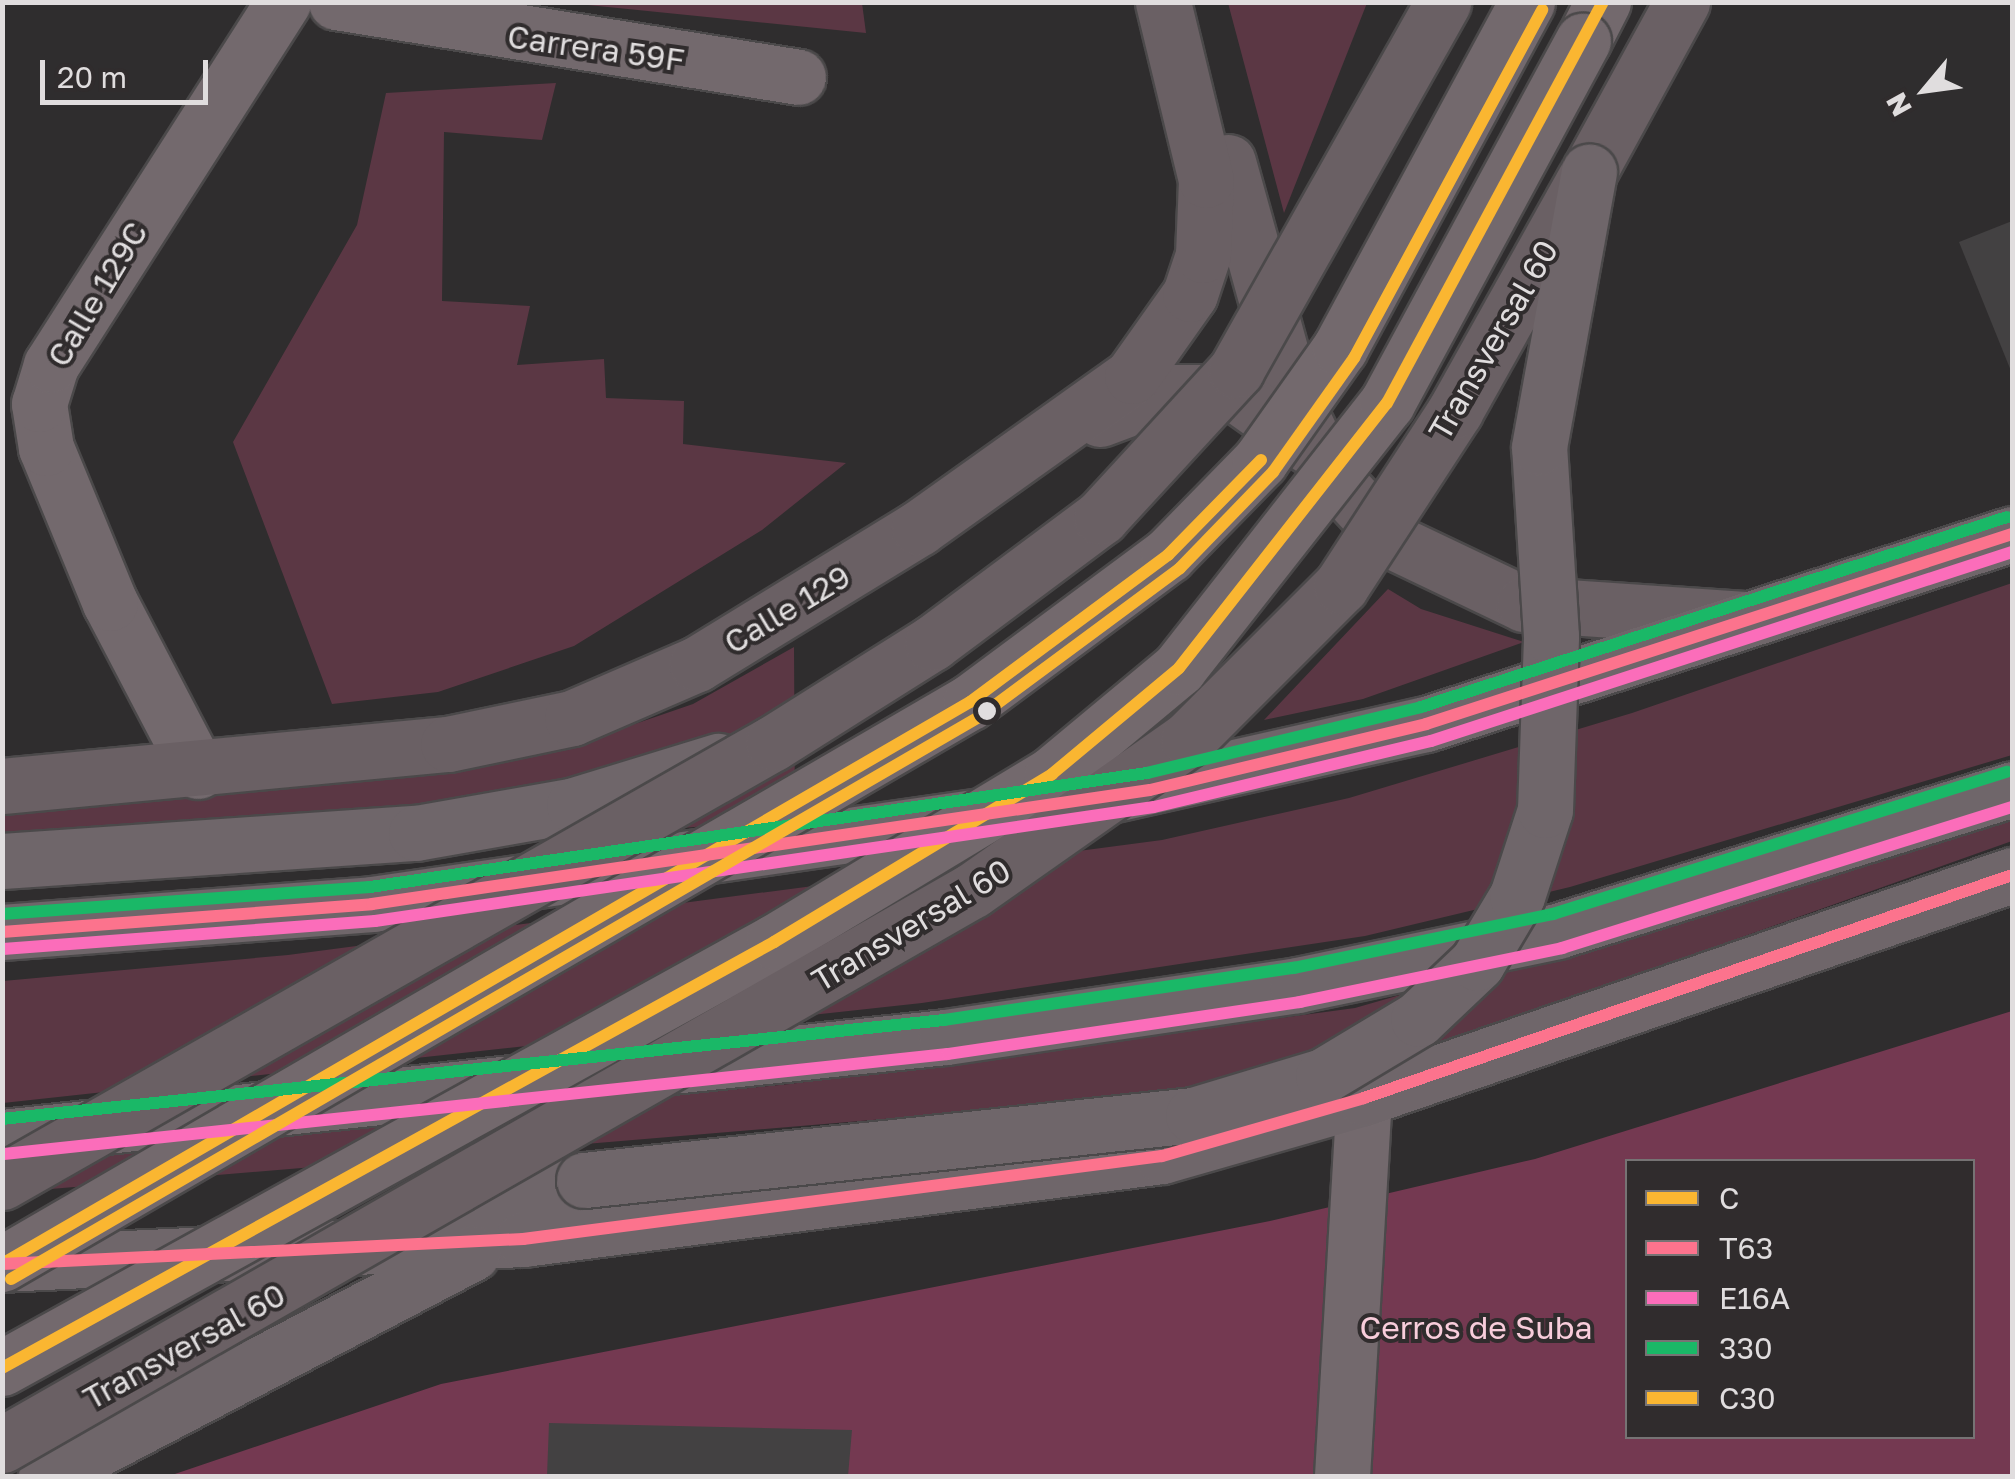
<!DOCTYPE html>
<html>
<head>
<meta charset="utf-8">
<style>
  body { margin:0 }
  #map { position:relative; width:2015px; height:1479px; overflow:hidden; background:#2f2d2e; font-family:"Golos Text",sans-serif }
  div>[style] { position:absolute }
  .green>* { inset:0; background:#5b3744 }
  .forest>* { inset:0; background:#743951 }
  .building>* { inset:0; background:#434142 }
  .roads { filter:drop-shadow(2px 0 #4b494a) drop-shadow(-2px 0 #4b494a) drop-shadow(0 2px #4b494a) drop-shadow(0 -2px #4b494a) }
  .minor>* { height:55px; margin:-27.5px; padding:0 27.5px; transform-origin:27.5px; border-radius:27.5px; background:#73696d }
  .major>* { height:55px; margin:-27.5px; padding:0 27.5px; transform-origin:27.5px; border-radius:27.5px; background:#6a6064 }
  .highway>* { height:55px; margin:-27.5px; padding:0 27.5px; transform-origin:27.5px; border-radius:27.5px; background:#6f666a }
  .bridges { filter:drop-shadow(2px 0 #4b494a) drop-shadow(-2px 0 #4b494a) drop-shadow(0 2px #4b494a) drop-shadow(0 -2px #4b494a) }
  .minor-bridge>* { height:55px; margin:-27.5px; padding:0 27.5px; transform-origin:27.5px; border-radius:27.5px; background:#73696d }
  .major-bridge>* { height:55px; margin:-27.5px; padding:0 27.5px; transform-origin:27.5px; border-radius:27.5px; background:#6a6064 }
  .highway-bridge>* { height:55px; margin:-27.5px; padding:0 27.5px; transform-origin:27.5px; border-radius:27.5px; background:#6f666a }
  .bus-1>* { height:12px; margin:-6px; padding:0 6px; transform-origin:6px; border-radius:6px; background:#fab631 }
  .bus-2>* { height:12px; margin:-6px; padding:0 6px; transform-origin:6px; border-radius:6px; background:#fc738d }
  .bus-3>* { height:12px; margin:-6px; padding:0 6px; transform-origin:6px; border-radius:6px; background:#fb6dba }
  .bus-4>* { height:12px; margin:-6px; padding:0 6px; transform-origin:6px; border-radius:6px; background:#1ab867 }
  .bus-5>* { height:12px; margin:-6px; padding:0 6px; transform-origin:6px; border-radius:6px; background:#fab631 }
  .dots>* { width:28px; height:28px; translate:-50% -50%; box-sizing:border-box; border:5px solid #302c2d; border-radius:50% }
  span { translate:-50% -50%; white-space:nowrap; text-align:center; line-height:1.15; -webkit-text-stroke:8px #302c2d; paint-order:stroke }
  .street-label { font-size:32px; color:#e0ddde }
  .park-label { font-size:32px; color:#f8cddb }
  .frame { position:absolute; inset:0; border:5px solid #e0ddde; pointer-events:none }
  .legend { position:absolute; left:1625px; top:1159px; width:350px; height:280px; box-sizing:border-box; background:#302c2d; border:2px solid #767374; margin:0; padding:12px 18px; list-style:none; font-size:30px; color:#e0ddde }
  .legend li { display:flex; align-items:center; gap:20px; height:50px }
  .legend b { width:50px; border:2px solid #767374 }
  .north { position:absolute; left:1875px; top:40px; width:100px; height:100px; -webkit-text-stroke:8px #302c2d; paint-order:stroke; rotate:241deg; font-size:28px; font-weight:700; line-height:40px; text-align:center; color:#e0ddde }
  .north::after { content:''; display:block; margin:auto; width:35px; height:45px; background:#e0ddde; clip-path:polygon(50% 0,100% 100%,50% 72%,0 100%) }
  .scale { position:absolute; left:40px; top:60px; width:168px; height:45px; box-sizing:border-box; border:5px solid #e0ddde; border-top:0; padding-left:12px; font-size:30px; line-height:35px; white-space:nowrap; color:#e0ddde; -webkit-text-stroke:8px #302c2d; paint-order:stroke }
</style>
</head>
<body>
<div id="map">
  <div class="green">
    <div style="clip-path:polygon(578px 3px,862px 3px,866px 33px,578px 4px)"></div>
    <div style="clip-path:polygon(1228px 3px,1367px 3px,1284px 213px)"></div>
    <div style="clip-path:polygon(556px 83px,542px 140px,444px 132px,442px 301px,530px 306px,517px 365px,604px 359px,606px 398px,684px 401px,683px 444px,846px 463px,762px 530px,574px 646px,438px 692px,332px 704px,233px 442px,357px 225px,386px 93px)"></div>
    <div style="clip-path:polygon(2012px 583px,2012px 755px,1570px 887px,1365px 936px,922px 1003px,3px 1103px,3px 981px,288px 955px,1162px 840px,1349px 798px,1632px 713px)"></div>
    <div style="clip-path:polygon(1388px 589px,1421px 609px,1524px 642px,1363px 699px,1264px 720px)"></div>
    <div style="clip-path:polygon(794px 647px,795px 819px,3px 882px,3px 808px,392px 776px,562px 749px,693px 704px)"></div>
    <div style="clip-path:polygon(2012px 818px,2012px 841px,1439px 1045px,1182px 1094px,3px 1193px,3px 1163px,790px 1084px,1355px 1008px)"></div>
  </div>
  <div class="forest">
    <div style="clip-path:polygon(evenodd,2012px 1011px,2012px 1476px,169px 1476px,441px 1384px,1270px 1221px,1535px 1159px,2012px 1011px,1628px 1162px,1972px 1162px,1972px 1436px,1628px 1436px,1628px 1162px)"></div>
  </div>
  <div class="building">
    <div style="clip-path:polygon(2012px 221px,2012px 370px,2011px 371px,1959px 242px)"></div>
    <div style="clip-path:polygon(549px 1423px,852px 1430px,848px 1476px,547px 1476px)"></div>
  </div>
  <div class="roads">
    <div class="minor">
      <div style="left:336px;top:2px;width:468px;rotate:9.2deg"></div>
      <div style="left:1583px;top:41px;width:44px;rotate:-62.9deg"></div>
      <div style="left:198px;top:771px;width:190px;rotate:-117.6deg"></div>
      <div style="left:110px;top:603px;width:168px;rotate:-112.4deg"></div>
      <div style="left:46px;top:448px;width:45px;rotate:-99deg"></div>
      <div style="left:39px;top:404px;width:41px;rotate:-72.9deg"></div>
      <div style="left:51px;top:365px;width:431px;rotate:-57.4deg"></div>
      <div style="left:1342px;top:1476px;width:379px;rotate:-86.7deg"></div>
    </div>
    <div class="major">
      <div style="left:1228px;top:162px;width:250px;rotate:74.5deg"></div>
      <div style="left:1295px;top:403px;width:79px;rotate:63.8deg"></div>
      <div style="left:1330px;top:474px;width:91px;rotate:47.2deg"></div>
      <div style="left:1392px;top:541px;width:146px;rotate:25.5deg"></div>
      <div style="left:1524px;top:604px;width:219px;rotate:3.9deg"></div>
      <div style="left:1589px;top:172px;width:194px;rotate:-61.3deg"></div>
      <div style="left:1100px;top:419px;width:77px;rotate:-20.6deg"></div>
      <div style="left:1172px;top:392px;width:61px"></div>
      <div style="left:1233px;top:392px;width:95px;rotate:35.5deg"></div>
      <div style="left:2px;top:786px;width:448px;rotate:-5.4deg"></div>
      <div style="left:448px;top:744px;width:127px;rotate:-11.8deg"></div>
      <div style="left:572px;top:718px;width:136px;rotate:-23.4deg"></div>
      <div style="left:697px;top:664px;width:260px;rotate:-31.5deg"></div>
      <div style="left:919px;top:528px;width:262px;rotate:-35.5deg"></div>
      <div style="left:1132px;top:376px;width:100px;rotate:-54.7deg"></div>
      <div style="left:1190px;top:294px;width:41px;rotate:-71.6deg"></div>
      <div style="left:1203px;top:255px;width:75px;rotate:-87.7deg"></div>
      <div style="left:1206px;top:180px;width:183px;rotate:-103.6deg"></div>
    </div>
    <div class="highway">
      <div style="left:1097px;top:798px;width:337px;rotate:-12.7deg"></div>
      <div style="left:1426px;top:724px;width:616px;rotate:-17.96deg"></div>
      <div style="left:2px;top:861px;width:415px;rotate:-3.9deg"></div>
      <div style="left:416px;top:833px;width:160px;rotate:-10deg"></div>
      <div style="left:574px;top:805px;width:151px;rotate:-17deg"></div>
      <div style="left:2px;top:932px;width:371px;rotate:-4.3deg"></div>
      <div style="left:372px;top:904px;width:621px;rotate:-8.23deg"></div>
      <div style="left:2px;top:1137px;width:949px;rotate:-6.05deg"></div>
      <div style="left:946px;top:1037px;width:355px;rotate:-8.4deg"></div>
      <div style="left:1297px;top:985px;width:266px;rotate:-11.7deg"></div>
      <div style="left:1557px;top:931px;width:477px;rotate:-17.3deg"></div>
      <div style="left:434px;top:1200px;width:151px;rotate:-7.6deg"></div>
      <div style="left:2px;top:1264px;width:522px;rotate:-2.75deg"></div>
      <div style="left:523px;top:1239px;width:644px;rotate:-7.4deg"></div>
      <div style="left:1162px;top:1156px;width:210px;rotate:-16deg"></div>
      <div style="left:1364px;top:1098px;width:685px;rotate:-18.99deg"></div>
      <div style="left:46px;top:1476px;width:481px;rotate:-27.6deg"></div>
    </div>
  </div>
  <div class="bridges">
    <div class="minor-bridge">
      <div style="left:2px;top:1264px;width:1119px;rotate:-30.14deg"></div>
      <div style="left:970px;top:702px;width:247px;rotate:-36.6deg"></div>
      <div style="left:1168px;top:555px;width:132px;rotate:-45.6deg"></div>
      <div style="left:1260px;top:461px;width:138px;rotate:-54.7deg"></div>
      <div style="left:1340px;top:348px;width:393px;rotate:-61.6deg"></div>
      <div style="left:2px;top:1368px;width:882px;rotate:-28.89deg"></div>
      <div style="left:774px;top:942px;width:325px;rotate:-31.1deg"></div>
      <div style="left:1052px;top:774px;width:165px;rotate:-39.8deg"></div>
      <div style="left:1179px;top:668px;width:337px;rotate:-51.9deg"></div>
      <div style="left:1387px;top:403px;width:412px;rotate:-61.6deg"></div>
    </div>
    <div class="major-bridge">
      <div style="left:2px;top:1182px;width:887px;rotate:-29.66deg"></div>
      <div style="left:773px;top:743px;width:188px;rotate:-32.2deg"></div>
      <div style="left:932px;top:643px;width:211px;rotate:-36.7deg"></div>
      <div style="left:1101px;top:517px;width:200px;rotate:-47.4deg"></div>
      <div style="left:1236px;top:370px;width:422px;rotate:-60.6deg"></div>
      <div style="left:2px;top:1445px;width:1118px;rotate:-29.75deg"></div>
      <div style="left:973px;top:890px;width:263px;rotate:-35.1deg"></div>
      <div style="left:1188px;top:739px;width:216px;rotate:-45deg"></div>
      <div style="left:1341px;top:586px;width:209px;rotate:-56.9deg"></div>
      <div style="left:1455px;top:411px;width:265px;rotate:-60.8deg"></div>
    </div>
    <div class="highway-bridge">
      <div style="left:584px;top:1180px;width:612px;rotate:-6.09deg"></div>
      <div style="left:1193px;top:1115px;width:136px;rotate:-16.7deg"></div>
      <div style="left:1323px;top:1076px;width:111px;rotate:-31deg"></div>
      <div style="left:1418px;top:1019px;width:81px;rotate:-43.5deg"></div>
      <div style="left:1477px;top:963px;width:78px;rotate:-59.2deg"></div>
      <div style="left:1517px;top:896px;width:90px;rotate:-72deg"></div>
      <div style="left:1545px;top:810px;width:174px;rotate:-88deg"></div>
      <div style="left:1551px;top:636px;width:189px;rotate:-93.6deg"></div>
      <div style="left:1539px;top:447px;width:280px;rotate:-79.7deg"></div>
    </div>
  </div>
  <div class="bus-1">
    <div style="left:2px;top:1264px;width:1119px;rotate:-30.14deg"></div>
    <div style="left:970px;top:702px;width:247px;rotate:-36.6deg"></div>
    <div style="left:1168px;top:555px;width:133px;rotate:-45.6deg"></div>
    <div style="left:2px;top:1368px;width:882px;rotate:-28.89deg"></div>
    <div style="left:774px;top:942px;width:325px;rotate:-31.1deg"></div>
    <div style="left:1052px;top:774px;width:165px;rotate:-39.8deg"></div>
    <div style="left:1179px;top:668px;width:337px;rotate:-51.9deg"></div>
    <div style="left:1387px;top:403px;width:455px;rotate:-61.7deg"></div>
  </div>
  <div class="bus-2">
    <div style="left:2px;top:932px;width:371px;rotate:-4.3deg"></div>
    <div style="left:372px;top:904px;width:786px;rotate:-8.34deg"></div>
    <div style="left:1150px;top:790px;width:284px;rotate:-13.4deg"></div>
    <div style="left:1426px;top:724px;width:616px;rotate:-17.96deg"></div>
    <div style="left:2px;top:1264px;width:522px;rotate:-2.75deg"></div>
    <div style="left:523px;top:1239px;width:644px;rotate:-7.4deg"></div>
    <div style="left:1162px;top:1156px;width:210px;rotate:-16deg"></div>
    <div style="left:1364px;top:1098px;width:685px;rotate:-18.99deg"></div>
  </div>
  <div class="bus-3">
    <div style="left:3px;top:949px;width:373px;rotate:-4.3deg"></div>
    <div style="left:375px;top:921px;width:787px;rotate:-8.33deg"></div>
    <div style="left:1154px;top:807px;width:285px;rotate:-13.4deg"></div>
    <div style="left:1431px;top:741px;width:611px;rotate:-18.02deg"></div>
    <div style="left:4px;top:1154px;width:949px;rotate:-6.05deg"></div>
    <div style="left:948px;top:1054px;width:356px;rotate:-8.4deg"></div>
    <div style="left:1300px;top:1002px;width:268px;rotate:-11.6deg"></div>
    <div style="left:1562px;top:948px;width:472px;rotate:-17.4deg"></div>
  </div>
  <div class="bus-4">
    <div style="left:2px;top:914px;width:369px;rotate:-4.2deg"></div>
    <div style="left:370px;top:887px;width:785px;rotate:-8.35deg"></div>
    <div style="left:1147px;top:773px;width:282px;rotate:-13.5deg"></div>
    <div style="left:1421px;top:707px;width:616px;rotate:-17.96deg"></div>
    <div style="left:2px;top:1119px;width:947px;rotate:-6deg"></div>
    <div style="left:944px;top:1020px;width:354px;rotate:-8.5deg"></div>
    <div style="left:1294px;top:968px;width:265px;rotate:-11.8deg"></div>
    <div style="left:1553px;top:914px;width:476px;rotate:-17.4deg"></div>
  </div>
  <div class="bus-5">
    <div style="left:11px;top:1279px;width:1119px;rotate:-30.14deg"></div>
    <div style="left:979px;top:717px;width:250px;rotate:-36.5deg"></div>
    <div style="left:1180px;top:568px;width:134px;rotate:-45.9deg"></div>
    <div style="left:1273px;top:472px;width:140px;rotate:-54.6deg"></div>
    <div style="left:1354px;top:358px;width:396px;rotate:-61.6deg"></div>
  </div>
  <div class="dots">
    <div style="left:987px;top:711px;background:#e0ddde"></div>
  </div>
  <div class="street-label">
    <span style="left:596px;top:48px;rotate:8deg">Carrera 59F</span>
    <span style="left:97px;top:294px;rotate:-59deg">Calle 129C</span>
    <span style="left:1493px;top:340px;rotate:-60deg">Transversal 60</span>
    <span style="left:787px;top:609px;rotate:-31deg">Calle 129</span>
    <span style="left:911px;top:925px;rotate:-31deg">Transversal 60</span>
    <span style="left:184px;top:1346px;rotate:-29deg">Transversal 60</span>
  </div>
  <div class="park-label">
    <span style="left:1476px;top:1327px">Cerros de Suba</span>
  </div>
  <div class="frame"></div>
  <ul class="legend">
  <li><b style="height:12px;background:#fab631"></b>C</li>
  <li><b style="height:12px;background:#fc738d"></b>T63</li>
  <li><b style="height:12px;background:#fb6dba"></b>E16A</li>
  <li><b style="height:12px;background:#1ab867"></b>330</li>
  <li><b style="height:12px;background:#fab631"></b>C30</li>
  </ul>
  <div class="north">N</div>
  <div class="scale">20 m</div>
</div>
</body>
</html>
